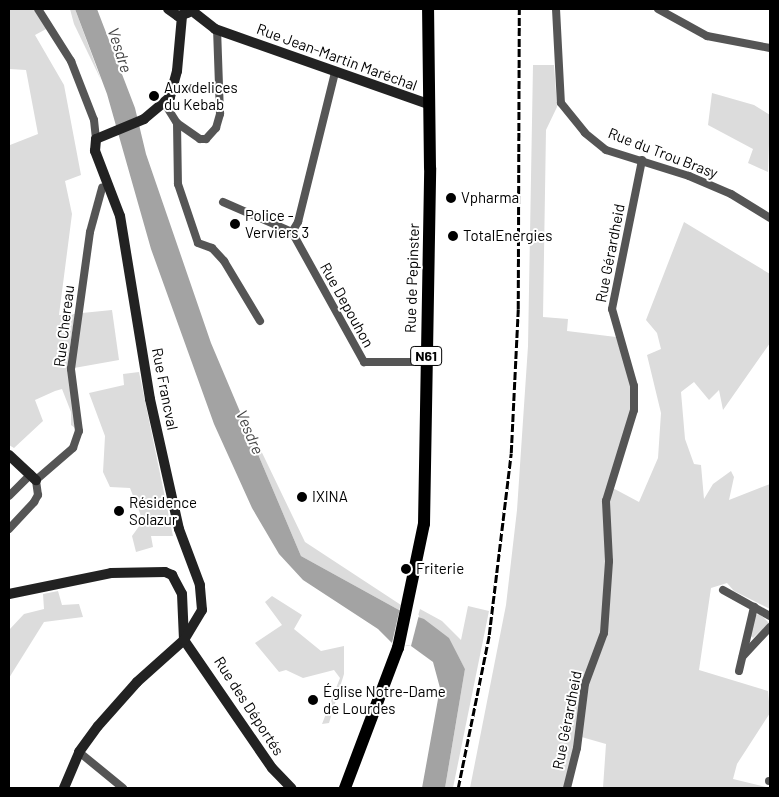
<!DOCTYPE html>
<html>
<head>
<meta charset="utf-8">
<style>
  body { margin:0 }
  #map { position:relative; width:779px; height:797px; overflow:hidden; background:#fff; font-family:Barlow,sans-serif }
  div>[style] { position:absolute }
  .green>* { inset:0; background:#dcdcdc }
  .water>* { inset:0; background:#a3a3a3 }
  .pier>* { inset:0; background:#fff }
  .street>* { height:8px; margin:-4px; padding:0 4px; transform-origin:4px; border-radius:4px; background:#555 }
  .secondary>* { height:10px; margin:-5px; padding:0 5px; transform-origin:5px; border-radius:5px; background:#222 }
  .primary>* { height:12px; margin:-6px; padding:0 6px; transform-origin:6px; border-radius:6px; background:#000 }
  .rail>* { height:2.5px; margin-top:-1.25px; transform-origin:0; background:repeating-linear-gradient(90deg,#000 0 8px,transparent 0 10.5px) }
  .dots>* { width:14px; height:14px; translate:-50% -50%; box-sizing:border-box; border:2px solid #fff; border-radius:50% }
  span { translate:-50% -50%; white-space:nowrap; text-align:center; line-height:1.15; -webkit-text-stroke:4px #fff; paint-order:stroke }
  .shield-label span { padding:1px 4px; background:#fff; border:1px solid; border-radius:4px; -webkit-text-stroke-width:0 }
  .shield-label { font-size:14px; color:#000; font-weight:700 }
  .street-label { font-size:15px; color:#000 }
  .poi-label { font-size:15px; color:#000 }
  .left { translate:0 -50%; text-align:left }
  .water-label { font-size:16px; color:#444; font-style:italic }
  .frame { position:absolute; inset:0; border:10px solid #000; pointer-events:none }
</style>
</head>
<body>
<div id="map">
  <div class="green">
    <div style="clip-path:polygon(9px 9px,34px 9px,48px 28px,35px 35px,64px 85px,81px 175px,65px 181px,72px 214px,59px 315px,75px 314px,68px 359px,75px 428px,71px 425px,71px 412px,62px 389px,55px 391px,35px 400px,43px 421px,14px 448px,9px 445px,9px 141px,10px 145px,38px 134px,26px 70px,9px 69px)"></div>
    <div style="clip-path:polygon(70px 9px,75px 9px,101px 80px,74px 24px)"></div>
    <div style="clip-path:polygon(533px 65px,554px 65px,557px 107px,546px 130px,543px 317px,568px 319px,567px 331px,616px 337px,629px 376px,633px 411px,609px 486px,639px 502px,658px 458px,661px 413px,647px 355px,661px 349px,657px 333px,646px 320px,684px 222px,770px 274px,770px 343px,723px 410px,719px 390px,709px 400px,694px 382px,681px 392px,685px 439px,694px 464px,701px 465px,704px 499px,713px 484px,731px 471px,734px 477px,729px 500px,770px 484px,770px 609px,734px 591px,727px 583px,711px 588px,699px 670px,768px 691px,770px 713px,737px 764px,733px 779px,770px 788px,603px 788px,606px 744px,578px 736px,566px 788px,470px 788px,506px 605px,517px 510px,528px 346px)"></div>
    <div style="clip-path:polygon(712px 93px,754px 105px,770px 115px,768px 172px,748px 163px,753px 149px,708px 125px)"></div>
    <div style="clip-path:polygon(112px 310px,119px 360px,74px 368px,82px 313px)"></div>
    <div style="clip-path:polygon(139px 372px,173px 536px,151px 536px,153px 547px,136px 552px,132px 536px,143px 521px,130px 488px,110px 487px,103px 472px,105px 436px,89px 393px,124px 385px,123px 374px)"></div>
    <div style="clip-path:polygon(249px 433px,253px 434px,305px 542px,401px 605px,399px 610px,301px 556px)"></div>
    <div style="clip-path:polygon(58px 591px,62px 605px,79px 604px,83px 617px,44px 622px,9px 678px,9px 630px,24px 614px,44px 609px,43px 594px)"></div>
    <div style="clip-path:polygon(272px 596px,302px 615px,294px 629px,321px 651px,344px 646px,344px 674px,329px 723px,322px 724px,340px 678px,334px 670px,303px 678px,286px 670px,279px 672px,255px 643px,282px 625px,265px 602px)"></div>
    <div style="clip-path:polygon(468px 606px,489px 611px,453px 788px,445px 788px,465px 669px,448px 638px,418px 616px,420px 609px,442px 621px,461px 640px)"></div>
    <div style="clip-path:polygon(760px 614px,769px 623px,753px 638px,750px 635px,755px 615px)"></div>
  </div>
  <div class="water">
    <div style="clip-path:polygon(75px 9px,97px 9px,135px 108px,146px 154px,211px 343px,301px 556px,399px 610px,424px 619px,449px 638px,465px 669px,445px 788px,422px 788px,440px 688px,433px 662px,411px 646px,392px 643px,378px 629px,303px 580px,279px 554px,252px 508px,214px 424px,151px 249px,107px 94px)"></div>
  </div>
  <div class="pier">
    <div style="clip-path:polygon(400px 608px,419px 615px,411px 646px,392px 643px)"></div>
  </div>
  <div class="street">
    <div style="left:38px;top:9px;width:62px;rotate:57.6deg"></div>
    <div style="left:71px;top:61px;width:63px;rotate:68.7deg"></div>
    <div style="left:94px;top:120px;width:19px;rotate:84deg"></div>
    <div style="left:556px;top:9px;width:94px;rotate:87deg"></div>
    <div style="left:561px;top:103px;width:38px;rotate:51deg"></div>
    <div style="left:585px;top:133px;width:27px;rotate:39deg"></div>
    <div style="left:606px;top:150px;width:87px;rotate:17.4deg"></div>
    <div style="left:689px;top:176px;width:46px;rotate:23.2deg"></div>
    <div style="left:731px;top:194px;width:46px;rotate:31.6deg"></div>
    <div style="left:658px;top:9px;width:56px;rotate:28.9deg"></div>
    <div style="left:707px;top:36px;width:64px;rotate:10.8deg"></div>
    <div style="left:172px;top:88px;width:47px;rotate:1.2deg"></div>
    <div style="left:165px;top:104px;width:22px;rotate:58deg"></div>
    <div style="left:177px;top:123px;width:28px;rotate:35deg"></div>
    <div style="left:200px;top:139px;width:6px"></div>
    <div style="left:206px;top:139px;width:15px;rotate:-48deg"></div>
    <div style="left:216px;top:128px;width:15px;rotate:-74deg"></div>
    <div style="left:220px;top:114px;width:84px;rotate:-92deg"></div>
    <div style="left:177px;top:123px;width:61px;rotate:89.1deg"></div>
    <div style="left:178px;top:184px;width:62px;rotate:71.3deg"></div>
    <div style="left:198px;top:243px;width:15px;rotate:20deg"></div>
    <div style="left:212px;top:248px;width:18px;rotate:47deg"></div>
    <div style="left:224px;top:261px;width:70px;rotate:59deg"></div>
    <div style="left:223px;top:202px;width:75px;rotate:23.5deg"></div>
    <div style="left:292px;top:232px;width:149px;rotate:61deg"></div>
    <div style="left:364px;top:362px;width:62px"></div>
    <div style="left:292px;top:232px;width:12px;rotate:-59deg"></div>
    <div style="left:298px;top:222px;width:154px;rotate:-76.1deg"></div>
    <div style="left:9px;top:496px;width:31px;rotate:-45deg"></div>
    <div style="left:9px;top:529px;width:37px;rotate:-47deg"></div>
    <div style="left:34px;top:502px;width:8px;rotate:-60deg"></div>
    <div style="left:38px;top:495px;width:15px;rotate:-98deg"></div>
    <div style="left:36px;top:480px;width:49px;rotate:-40.9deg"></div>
    <div style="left:73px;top:448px;width:18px;rotate:-71deg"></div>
    <div style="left:79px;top:431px;width:63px;rotate:-97.4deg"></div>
    <div style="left:71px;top:369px;width:138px;rotate:-82.1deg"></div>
    <div style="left:90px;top:232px;width:46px;rotate:-74.7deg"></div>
    <div style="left:723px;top:590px;width:54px;rotate:29deg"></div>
    <div style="left:743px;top:656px;width:40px;rotate:-47deg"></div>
    <div style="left:739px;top:671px;width:66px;rotate:-76.8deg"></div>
    <div style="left:79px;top:752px;width:57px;rotate:39.3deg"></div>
    <div style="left:769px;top:781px;width:1px"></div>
    <div style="left:567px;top:788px;width:41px;rotate:-76deg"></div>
    <div style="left:577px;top:748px;width:64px;rotate:-82.9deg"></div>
    <div style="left:585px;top:684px;width:54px;rotate:-69.6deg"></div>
    <div style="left:604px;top:633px;width:72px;rotate:-86deg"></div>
    <div style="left:609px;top:561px;width:60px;rotate:-92.9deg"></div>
    <div style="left:606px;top:501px;width:95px;rotate:-72.9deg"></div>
    <div style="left:634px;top:410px;width:24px;rotate:-90deg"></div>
    <div style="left:634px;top:386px;width:80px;rotate:-105.9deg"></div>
    <div style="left:612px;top:309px;width:152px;rotate:-78.6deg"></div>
  </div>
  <div class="secondary">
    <div style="left:168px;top:9px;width:12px;rotate:35deg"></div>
    <div style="left:178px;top:16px;width:10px;rotate:-17deg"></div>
    <div style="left:191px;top:10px;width:31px;rotate:38deg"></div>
    <div style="left:215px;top:29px;width:226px;rotate:19.4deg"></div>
    <div style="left:9px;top:455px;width:37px;rotate:43deg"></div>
    <div style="left:9px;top:594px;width:104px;rotate:-11.6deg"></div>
    <div style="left:111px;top:573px;width:54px;rotate:-1.1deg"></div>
    <div style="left:165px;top:572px;width:8px;rotate:23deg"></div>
    <div style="left:172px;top:575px;width:21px;rotate:62deg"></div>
    <div style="left:182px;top:594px;width:46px;rotate:87.5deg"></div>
    <div style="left:184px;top:640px;width:155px;rotate:55.5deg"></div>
    <div style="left:272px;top:768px;width:28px;rotate:46deg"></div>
    <div style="left:64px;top:788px;width:39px;rotate:-67deg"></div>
    <div style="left:79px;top:752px;width:32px;rotate:-54deg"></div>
    <div style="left:98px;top:726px;width:59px;rotate:-48.4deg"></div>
    <div style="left:137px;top:682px;width:63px;rotate:-41.8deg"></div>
    <div style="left:184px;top:640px;width:35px;rotate:-59deg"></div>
    <div style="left:202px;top:610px;width:25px;rotate:-95deg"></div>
    <div style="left:200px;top:585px;width:60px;rotate:-110.6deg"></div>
    <div style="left:179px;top:529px;width:133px;rotate:-102.6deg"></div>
    <div style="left:150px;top:399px;width:185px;rotate:-99.3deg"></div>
    <div style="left:120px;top:216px;width:70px;rotate:-111deg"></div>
    <div style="left:95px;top:151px;width:12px;rotate:-85deg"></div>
    <div style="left:96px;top:139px;width:52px;rotate:-22.6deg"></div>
    <div style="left:144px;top:119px;width:34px;rotate:-40deg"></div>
    <div style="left:170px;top:97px;width:27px;rotate:-75deg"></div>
    <div style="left:177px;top:71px;width:55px;rotate:-84.8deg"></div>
  </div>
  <div class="primary">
    <div style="left:345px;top:788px;width:150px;rotate:-69.3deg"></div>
    <div style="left:398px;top:648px;width:127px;rotate:-78.2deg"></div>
    <div style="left:424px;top:524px;width:356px;rotate:-89deg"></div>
    <div style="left:430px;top:168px;width:159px;rotate:-90.7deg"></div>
  </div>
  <div class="rail">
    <div style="left:458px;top:788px;width:156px;rotate:-78.5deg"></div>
    <div style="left:489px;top:635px;width:183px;rotate:-83.1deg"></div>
    <div style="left:511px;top:453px;width:144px;rotate:-87.2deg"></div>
    <div style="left:518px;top:309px;width:300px;rotate:-89.8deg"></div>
  </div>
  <div class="dots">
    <div style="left:154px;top:96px;background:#000"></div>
    <div style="left:451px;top:198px;background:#000"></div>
    <div style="left:235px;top:224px;background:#000"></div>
    <div style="left:453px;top:236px;background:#000"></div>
    <div style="left:302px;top:497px;background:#000"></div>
    <div style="left:119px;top:511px;background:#000"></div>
    <div style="left:406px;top:569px;background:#000"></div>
    <div style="left:313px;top:700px;background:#000"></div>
  </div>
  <div class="shield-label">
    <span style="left:426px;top:356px">N61</span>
  </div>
  <div class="street-label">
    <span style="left:337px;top:57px;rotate:20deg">Rue Jean-Martin Maréchal</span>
    <span style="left:663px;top:153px;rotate:21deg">Rue du Trou Brasy</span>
    <span style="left:610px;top:253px;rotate:-79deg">Rue Gérardheid</span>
    <span style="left:412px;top:278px;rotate:-88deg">Rue de Pepinster</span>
    <span style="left:347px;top:305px;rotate:61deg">Rue Depouhon</span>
    <span style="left:64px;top:326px;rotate:-83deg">Rue Chereau</span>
    <span style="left:165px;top:389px;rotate:79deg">Rue Francval</span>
    <span style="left:249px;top:706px;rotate:57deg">Rue des Déportés</span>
    <span style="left:567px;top:720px;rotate:-79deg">Rue Gérardheid</span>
  </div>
  <div class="poi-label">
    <span class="left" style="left:164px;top:96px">Aux delices<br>du Kebab</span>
    <span class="left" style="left:461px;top:198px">Vpharma</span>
    <span class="left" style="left:245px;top:224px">Police -<br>Verviers 3</span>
    <span class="left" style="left:463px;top:236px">TotalEnergies</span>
    <span class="left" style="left:312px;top:497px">IXINA</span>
    <span class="left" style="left:129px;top:511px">Résidence<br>Solazur</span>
    <span class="left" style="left:416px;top:569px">Friterie</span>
    <span class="left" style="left:323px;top:700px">Église Notre-Dame<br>de Lourdes</span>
  </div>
  <div class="water-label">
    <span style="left:120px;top:50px;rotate:72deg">Vesdre</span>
    <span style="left:250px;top:432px;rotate:67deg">Vesdre</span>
  </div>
  <div class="frame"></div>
</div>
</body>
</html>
